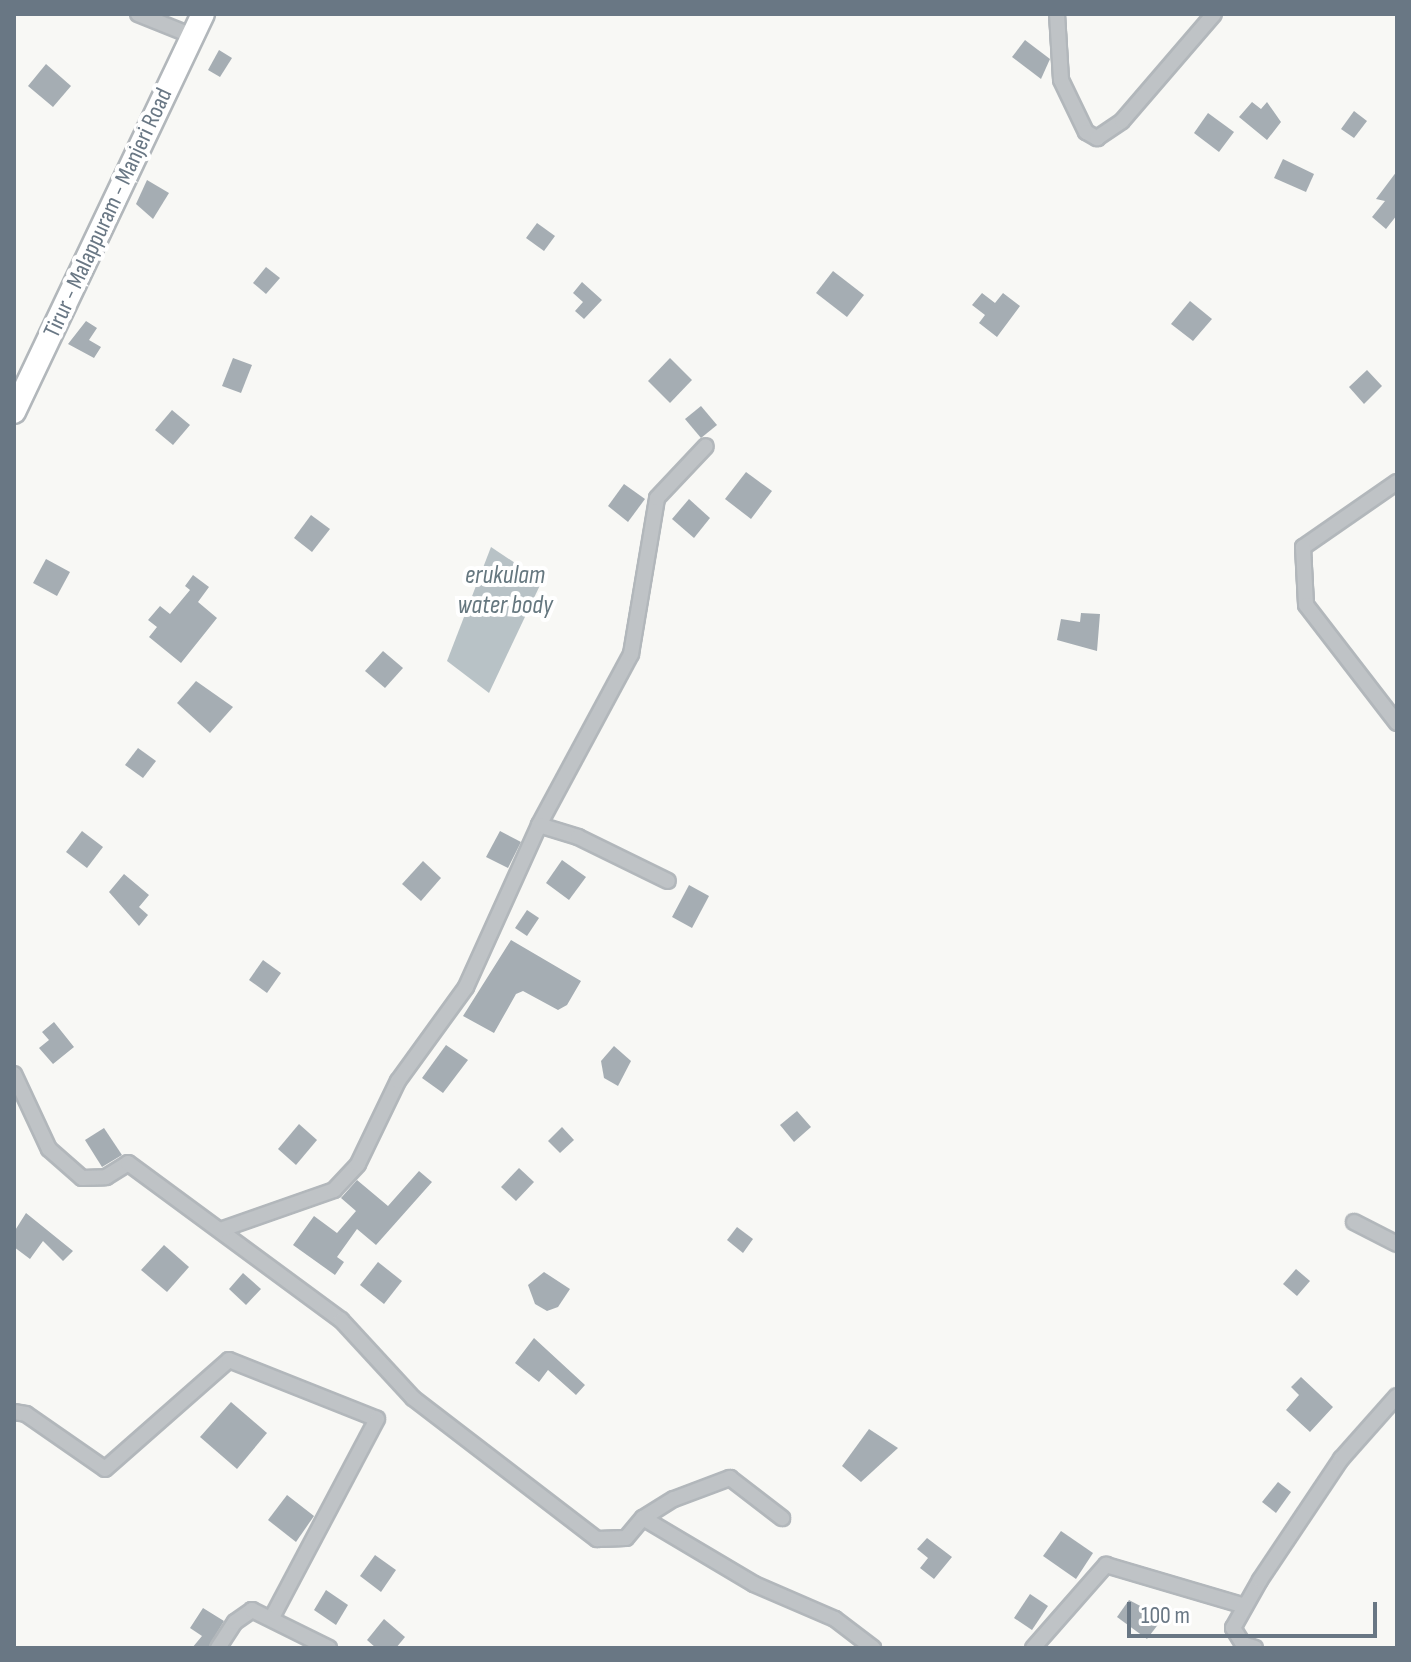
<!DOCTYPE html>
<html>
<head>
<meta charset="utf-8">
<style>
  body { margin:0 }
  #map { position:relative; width:1411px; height:1662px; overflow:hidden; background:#f8f8f5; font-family:"Sofia Sans Condensed",sans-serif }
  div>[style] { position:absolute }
  .water>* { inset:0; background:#b8c2c6 }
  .building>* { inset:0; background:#a5adb3 }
  .roads { filter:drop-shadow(2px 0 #b2b7bb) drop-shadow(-2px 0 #b2b7bb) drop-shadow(0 2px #b2b7bb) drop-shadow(0 -2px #b2b7bb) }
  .minor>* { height:14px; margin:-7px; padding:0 7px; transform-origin:7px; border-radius:7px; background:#bfc3c6 }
  .primary>* { height:22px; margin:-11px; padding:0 11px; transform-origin:11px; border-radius:11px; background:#fff }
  span { translate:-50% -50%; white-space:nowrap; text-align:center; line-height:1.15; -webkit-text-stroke:8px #fff; paint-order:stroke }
  .street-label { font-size:24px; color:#697784 }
  .water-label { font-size:26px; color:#65777f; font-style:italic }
  .frame { position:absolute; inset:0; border:16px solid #697784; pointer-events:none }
  .scale { position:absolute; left:1127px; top:1602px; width:250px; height:36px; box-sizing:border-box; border:4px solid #697784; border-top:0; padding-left:10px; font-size:24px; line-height:28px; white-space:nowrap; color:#697784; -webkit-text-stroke:6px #fff; paint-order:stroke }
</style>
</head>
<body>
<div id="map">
  <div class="water">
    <div style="clip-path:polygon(491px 547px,542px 581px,489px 693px,447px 661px)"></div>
  </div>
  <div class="building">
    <div style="clip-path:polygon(1025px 40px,1050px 59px,1041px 79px,1012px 57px)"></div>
    <div style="clip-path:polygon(219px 50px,232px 58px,220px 77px,208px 70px)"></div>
    <div style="clip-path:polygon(46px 64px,71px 86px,53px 107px,28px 86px)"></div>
    <div style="clip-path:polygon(1252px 102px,1261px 109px,1267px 102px,1281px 122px,1267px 140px,1239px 117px)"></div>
    <div style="clip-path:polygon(1354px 111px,1367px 121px,1354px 138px,1341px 129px)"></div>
    <div style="clip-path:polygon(1208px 113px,1234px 132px,1219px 152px,1194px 133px)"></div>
    <div style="clip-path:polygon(1283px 159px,1314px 174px,1306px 192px,1274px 178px)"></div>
    <div style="clip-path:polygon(1397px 171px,1397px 215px,1386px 229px,1372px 217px,1385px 201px,1376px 199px)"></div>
    <div style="clip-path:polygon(147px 180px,169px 193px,153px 219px,136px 204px)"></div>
    <div style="clip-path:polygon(537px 223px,555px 236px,544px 251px,526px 238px)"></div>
    <div style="clip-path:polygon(266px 267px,280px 278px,266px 294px,253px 283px)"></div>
    <div style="clip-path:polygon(833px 271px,864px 295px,847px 317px,816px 293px)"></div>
    <div style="clip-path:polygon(582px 282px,602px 300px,584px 319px,575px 311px,583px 302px,573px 293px)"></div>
    <div style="clip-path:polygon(982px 293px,995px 303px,1003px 293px,1020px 306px,997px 337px,979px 323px,985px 315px,972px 305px)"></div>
    <div style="clip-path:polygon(1190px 301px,1212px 319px,1193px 341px,1171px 324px)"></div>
    <div style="clip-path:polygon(86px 321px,97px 328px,89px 340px,101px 347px,94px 358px,68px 344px)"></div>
    <div style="clip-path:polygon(233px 358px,252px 365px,241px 393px,222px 386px)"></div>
    <div style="clip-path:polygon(670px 358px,692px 380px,670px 403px,648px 381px)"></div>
    <div style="clip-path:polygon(1367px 370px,1382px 386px,1364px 404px,1349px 387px)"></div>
    <div style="clip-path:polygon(701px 406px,717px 425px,701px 438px,685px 419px)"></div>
    <div style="clip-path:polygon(172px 410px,190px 425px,173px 445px,155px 430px)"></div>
    <div style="clip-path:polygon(746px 472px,772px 491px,751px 519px,725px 499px)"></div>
    <div style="clip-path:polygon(624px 484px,645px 499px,628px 522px,608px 506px)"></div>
    <div style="clip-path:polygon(689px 499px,710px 518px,694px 538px,672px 519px)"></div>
    <div style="clip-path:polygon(311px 515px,330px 529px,312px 552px,294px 538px)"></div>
    <div style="clip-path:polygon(46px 559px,70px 572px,57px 596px,33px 583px)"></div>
    <div style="clip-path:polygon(193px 575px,209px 587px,198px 602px,217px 618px,181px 663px,149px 637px,157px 627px,148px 620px,160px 606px,170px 614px,190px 590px,185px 586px)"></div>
    <div style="clip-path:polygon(1081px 613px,1100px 614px,1097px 651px,1057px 640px,1061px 619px,1080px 622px)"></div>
    <div style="clip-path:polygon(383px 651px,403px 668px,385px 688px,365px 671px)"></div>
    <div style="clip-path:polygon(196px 681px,233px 707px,210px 733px,177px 703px)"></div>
    <div style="clip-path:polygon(138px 748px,156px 761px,143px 778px,125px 765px)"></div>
    <div style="clip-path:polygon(82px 831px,103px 847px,87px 868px,66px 852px)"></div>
    <div style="clip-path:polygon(500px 831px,521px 842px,508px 868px,486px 857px)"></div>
    <div style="clip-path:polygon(562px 860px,586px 877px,569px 900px,546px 883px)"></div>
    <div style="clip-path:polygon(423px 861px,441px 878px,421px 901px,402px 884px)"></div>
    <div style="clip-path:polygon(124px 874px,149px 895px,139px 907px,148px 915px,139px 926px,109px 892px)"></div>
    <div style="clip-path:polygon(689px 885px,709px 896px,692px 928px,672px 917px)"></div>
    <div style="clip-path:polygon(527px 910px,539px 918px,527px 936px,515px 928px)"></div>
    <div style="clip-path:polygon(511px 940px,581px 981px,567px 1005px,558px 1010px,523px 991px,516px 994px,494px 1033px,463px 1016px)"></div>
    <div style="clip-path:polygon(263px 960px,281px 973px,267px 993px,249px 980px)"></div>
    <div style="clip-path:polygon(54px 1022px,74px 1047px,53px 1064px,39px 1048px,49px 1040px,42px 1032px)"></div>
    <div style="clip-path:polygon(446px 1045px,468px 1060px,443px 1093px,422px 1078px)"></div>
    <div style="clip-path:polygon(614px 1046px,631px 1061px,618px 1086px,604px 1078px,601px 1061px)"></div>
    <div style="clip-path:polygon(797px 1111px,811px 1127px,794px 1142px,780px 1125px)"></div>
    <div style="clip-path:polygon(299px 1124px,317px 1140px,296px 1165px,278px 1149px)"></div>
    <div style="clip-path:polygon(562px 1127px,574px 1140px,560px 1153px,548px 1141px)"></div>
    <div style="clip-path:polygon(104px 1128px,122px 1155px,102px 1167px,85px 1140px)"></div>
    <div style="clip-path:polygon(519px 1168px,534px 1182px,516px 1201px,501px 1187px)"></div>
    <div style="clip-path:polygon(419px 1171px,432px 1182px,376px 1245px,357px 1229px,337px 1257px,344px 1262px,335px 1275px,293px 1245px,314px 1216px,337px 1233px,356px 1211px,341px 1198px,357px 1180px,388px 1206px)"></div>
    <div style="clip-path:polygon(26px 1213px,73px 1251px,63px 1261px,43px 1241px,30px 1259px,14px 1247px,14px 1232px)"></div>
    <div style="clip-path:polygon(737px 1227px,753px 1239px,743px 1253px,727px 1240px)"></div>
    <div style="clip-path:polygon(164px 1245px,189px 1267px,167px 1292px,141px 1270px)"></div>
    <div style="clip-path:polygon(378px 1262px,402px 1281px,384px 1304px,360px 1285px)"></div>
    <div style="clip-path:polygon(1296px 1269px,1310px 1281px,1297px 1296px,1283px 1284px)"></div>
    <div style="clip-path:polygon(544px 1272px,570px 1289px,558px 1307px,547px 1311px,535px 1304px,528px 1285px)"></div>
    <div style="clip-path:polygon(243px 1273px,261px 1289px,246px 1305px,229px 1289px)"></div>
    <div style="clip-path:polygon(534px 1338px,585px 1385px,576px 1395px,548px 1370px,539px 1382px,515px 1363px)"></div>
    <div style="clip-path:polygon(1301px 1377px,1333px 1407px,1310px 1432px,1286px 1410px,1299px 1395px,1291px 1387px)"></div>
    <div style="clip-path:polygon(231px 1402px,267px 1433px,237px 1469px,200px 1437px)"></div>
    <div style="clip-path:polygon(869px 1429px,898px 1448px,861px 1482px,842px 1466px)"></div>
    <div style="clip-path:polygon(1278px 1482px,1291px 1492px,1276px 1513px,1262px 1502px)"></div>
    <div style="clip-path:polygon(287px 1495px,314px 1516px,296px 1542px,268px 1520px)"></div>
    <div style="clip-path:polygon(1061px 1531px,1093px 1553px,1076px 1579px,1043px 1556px)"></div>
    <div style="clip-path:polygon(927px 1538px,952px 1557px,934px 1579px,920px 1568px,928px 1558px,917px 1549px)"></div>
    <div style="clip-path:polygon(375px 1555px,396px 1570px,381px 1592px,360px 1576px)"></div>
    <div style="clip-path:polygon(326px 1590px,348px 1605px,336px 1625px,314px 1610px)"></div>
    <div style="clip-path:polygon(1030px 1594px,1048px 1606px,1032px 1630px,1014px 1618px)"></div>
    <div style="clip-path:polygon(1129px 1600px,1163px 1618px,1147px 1639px,1117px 1617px)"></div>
    <div style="clip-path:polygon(203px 1608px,224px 1621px,208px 1648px,192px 1648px,202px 1636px,190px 1628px)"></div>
    <div style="clip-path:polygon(384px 1619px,405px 1637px,396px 1648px,376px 1648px,367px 1640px)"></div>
  </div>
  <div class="roads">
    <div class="minor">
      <div style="left:138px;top:14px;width:59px;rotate:21.8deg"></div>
      <div style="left:1057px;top:14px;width:66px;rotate:86.5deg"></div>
      <div style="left:1061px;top:80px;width:58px;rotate:64.3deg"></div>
      <div style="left:1086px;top:132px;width:13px;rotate:29deg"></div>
      <div style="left:1097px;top:138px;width:30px;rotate:-34deg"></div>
      <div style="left:1122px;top:121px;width:141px;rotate:-49.3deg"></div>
      <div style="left:1397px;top:482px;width:114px;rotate:145.3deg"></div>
      <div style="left:1303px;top:547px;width:58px;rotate:87deg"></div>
      <div style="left:1306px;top:605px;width:149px;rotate:52.4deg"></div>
      <div style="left:539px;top:825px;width:194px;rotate:-61.7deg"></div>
      <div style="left:631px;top:654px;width:158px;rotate:-80.5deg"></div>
      <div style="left:657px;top:498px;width:71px;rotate:-46.7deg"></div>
      <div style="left:14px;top:1074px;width:83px;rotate:65deg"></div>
      <div style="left:49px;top:1149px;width:44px;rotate:41.3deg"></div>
      <div style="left:82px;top:1178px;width:24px;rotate:-2deg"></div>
      <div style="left:106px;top:1177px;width:26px;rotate:-32deg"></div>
      <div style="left:128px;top:1163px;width:265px;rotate:36.4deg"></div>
      <div style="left:341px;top:1320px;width:106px;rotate:47.3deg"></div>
      <div style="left:413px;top:1398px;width:232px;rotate:37.5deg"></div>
      <div style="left:597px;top:1539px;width:29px;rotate:-2deg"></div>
      <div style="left:626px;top:1538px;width:26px;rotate:-50deg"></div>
      <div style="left:643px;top:1518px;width:36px;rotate:-32deg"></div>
      <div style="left:674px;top:1499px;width:60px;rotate:-20.6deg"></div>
      <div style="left:730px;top:1478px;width:66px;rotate:37.6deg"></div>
      <div style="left:1354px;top:1222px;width:48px;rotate:27.1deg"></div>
      <div style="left:220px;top:1230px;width:121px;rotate:-19.3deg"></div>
      <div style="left:334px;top:1190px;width:35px;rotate:-47deg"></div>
      <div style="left:358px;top:1164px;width:92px;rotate:-64.3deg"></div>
      <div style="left:398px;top:1081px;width:116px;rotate:-54.1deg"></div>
      <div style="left:466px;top:987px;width:178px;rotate:-65.7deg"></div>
      <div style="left:539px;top:825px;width:41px;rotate:17.1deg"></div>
      <div style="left:578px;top:837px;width:100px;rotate:26.1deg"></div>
      <div style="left:14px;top:1412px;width:12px;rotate:9deg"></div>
      <div style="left:26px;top:1414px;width:96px;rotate:34.8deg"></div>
      <div style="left:105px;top:1469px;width:165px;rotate:-41.3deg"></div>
      <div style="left:229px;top:1360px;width:159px;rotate:21.7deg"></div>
      <div style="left:377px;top:1419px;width:226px;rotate:117.9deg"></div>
      <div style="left:643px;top:1518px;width:129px;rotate:30.7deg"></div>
      <div style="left:754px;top:1584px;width:88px;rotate:23.4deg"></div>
      <div style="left:835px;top:1619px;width:48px;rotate:37.3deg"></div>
      <div style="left:218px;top:1648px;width:31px;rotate:-57deg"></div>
      <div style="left:235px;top:1622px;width:21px;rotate:-35deg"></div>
      <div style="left:252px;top:1610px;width:86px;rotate:26.3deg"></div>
      <div style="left:1033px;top:1648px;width:111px;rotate:-48.7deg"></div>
      <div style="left:1106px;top:1565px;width:145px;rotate:16.4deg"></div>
      <div style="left:1255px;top:1648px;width:13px;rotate:-162deg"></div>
      <div style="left:1243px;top:1644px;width:19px;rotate:-122deg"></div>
      <div style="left:1233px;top:1628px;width:55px;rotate:-60.6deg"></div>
      <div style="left:1260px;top:1580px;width:146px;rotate:-56.2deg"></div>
      <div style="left:1341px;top:1459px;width:84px;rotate:-48.4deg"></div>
    </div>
    <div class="primary">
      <div style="left:14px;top:412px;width:441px;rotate:-64.6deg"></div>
    </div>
  </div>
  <div class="street-label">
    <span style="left:108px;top:213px;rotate:-65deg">Tirur - Malappuram - Manjeri Road</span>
  </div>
  <div class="water-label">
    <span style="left:505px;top:591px">erukulam<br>water body</span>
  </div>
  <div class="frame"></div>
  <div class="scale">100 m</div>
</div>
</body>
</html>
